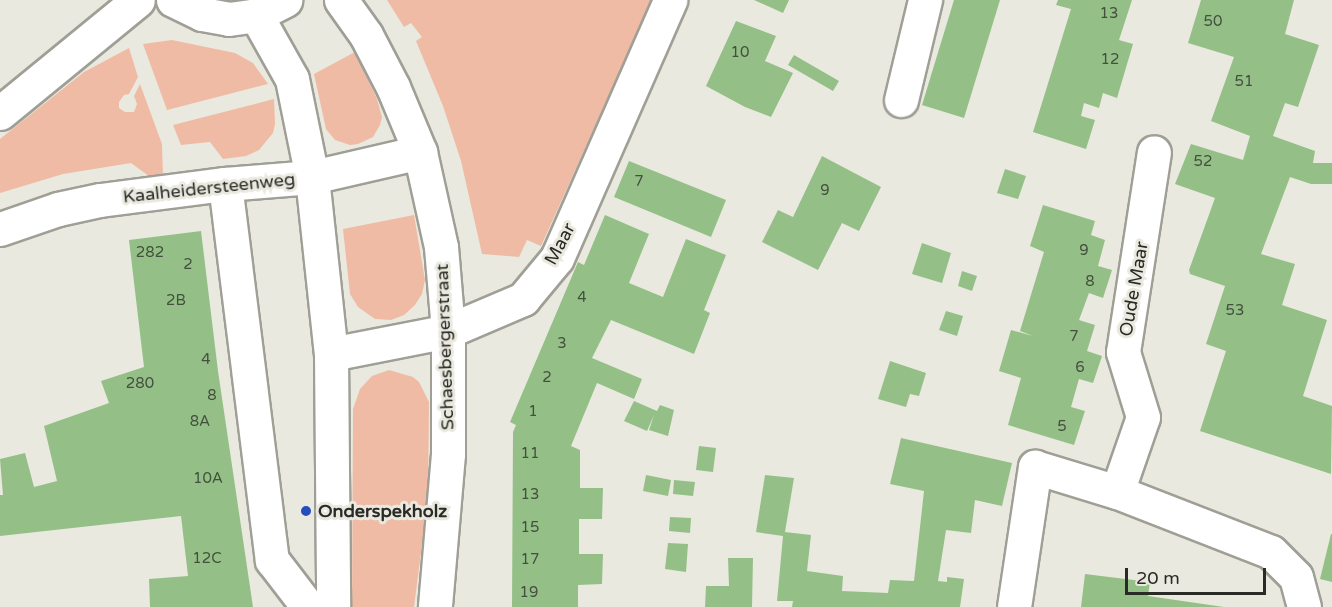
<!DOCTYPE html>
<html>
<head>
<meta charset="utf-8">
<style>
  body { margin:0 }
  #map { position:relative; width:1332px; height:607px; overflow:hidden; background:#e9e9df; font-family:"Varela Round",sans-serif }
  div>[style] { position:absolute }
  .green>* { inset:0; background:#f0bba4 }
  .building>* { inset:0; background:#94c087 }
  .roads { filter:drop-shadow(2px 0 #9f9f96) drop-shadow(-2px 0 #9f9f96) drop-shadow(0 2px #9f9f96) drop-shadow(0 -2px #9f9f96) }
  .minor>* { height:33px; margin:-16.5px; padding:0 16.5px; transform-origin:16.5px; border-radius:16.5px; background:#fff }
  .tertiary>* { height:33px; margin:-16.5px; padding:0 16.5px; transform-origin:16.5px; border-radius:16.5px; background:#fff }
  .dots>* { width:16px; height:16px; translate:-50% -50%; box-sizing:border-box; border:3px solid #e9e9df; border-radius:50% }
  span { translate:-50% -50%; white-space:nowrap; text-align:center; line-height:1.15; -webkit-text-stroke:6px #e9e9df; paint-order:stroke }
  .number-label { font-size:15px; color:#44503e }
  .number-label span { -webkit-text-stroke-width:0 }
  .street-label { font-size:18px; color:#2a2a26 }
  .poi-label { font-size:18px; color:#2a2a26; font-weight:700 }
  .left { translate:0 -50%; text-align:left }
  .scale { position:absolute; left:1125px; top:568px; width:141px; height:27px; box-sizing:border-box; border:3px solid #2a2a26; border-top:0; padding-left:8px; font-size:18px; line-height:21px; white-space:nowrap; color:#2a2a26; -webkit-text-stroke:4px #e9e9df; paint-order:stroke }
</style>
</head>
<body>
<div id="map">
  <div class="green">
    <div style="clip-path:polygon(387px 0,652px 0,541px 246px,527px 240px,519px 257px,482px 254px,461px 161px,443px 106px,416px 41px,422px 37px,411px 23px,404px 27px)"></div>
    <div style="clip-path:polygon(172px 40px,235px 53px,253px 63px,268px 84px,167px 110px,143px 44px)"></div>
    <div style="clip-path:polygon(129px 48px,138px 77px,129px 94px,124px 95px,119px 102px,119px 108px,125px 112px,134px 112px,137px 104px,134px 96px,140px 84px,162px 144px,163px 177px,153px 179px,131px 163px,63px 174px,0 193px,0 139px,84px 72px)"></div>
    <div style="clip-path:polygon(355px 52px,377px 99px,382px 117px,380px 125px,373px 137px,358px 144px,350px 145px,335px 140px,326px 129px,314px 74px)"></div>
    <div style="clip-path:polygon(274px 99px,275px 124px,273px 133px,259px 150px,246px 156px,223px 159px,210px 142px,181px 145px,173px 125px)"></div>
    <div style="clip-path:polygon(414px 215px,425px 280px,422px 294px,415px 305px,404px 315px,391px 320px,375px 319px,358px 307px,350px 294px,343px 229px)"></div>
    <div style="clip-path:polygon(389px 370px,413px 377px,419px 382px,429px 402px,428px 498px,414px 607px,352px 607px,353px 409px,360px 389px,372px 376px)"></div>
  </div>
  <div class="building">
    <div style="clip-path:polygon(754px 0,789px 0,783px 13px)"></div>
    <div style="clip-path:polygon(954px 0,1000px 0,964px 118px,922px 105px)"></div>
    <div style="clip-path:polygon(1058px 0,1132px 0,1119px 40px,1133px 44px,1117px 98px,1103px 93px,1099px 108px,1084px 103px,1081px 116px,1095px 120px,1086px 149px,1033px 132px,1071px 9px,1056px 5px)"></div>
    <div style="clip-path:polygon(1201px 0,1294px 0,1285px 34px,1319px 45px,1298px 107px,1285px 103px,1273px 136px,1315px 151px,1313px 163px,1332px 163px,1332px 184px,1311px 184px,1290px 177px,1261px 254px,1295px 264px,1282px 305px,1327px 320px,1303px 396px,1332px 406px,1331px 474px,1200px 431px,1226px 351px,1206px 344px,1225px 286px,1190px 274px,1189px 270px,1215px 198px,1175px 184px,1191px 144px,1243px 160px,1250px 136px,1211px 121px,1234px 57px,1188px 43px)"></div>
    <div style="clip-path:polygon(736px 21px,776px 36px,765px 61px,793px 73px,771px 117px,745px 107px,706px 86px)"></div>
    <div style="clip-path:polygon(794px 55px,839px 81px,833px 91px,788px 65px)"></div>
    <div style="clip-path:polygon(822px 156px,881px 187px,859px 231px,842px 223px,818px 270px,762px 242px,778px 210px,793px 217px)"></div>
    <div style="clip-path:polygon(629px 161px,726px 200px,711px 237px,614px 197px)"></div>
    <div style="clip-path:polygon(1005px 169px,1026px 176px,1018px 199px,997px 193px)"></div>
    <div style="clip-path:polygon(1043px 205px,1095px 221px,1091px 235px,1105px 240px,1098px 266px,1112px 270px,1103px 298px,1089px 293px,1079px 320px,1095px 325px,1087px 351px,1102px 356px,1093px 383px,1079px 379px,1071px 407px,1085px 411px,1074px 445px,1008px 425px,1021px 378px,999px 371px,1011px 330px,1033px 336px,1020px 331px,1044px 252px,1030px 246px)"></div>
    <div style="clip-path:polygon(605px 215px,649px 234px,629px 283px,663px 297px,686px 239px,726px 255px,704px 310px,710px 313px,694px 354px,611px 320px,592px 358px,642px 379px,634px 399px,597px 383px,571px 446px,580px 450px,580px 488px,603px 488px,602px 519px,579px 519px,579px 554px,603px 554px,602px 584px,578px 585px,578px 607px,512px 607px,513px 432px,516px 425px,510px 422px,578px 262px,584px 265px)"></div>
    <div style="clip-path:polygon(201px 231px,218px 371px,253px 607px,150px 607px,149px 579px,188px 576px,181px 516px,0 536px,0 495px,3px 495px,0 459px,25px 453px,34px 487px,57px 481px,44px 426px,109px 403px,101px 381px,144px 367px,129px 240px)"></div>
    <div style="clip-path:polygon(922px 243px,951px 253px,942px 283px,912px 274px)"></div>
    <div style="clip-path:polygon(962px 271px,977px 276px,972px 291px,958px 286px)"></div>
    <div style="clip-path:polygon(946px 311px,963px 316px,957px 336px,939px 330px)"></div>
    <div style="clip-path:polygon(890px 361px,926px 373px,919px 396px,910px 394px,906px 407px,878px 399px)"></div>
    <div style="clip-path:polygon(634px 401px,657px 411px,660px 405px,674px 410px,668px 436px,649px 430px,654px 415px,647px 431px,624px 421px)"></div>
    <div style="clip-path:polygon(901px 438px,1012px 463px,1002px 506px,975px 500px,971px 533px,946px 530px,938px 581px,947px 582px,947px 577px,964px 579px,960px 607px,792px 607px,793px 601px,777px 601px,783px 536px,756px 532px,765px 475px,794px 478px,785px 532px,811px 535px,807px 571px,843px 576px,842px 591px,888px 593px,890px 580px,914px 581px,924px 491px,890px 484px)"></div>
    <div style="clip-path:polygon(699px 446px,716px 448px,713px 472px,696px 470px)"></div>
    <div style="clip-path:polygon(646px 475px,671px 480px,668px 496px,643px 491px)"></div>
    <div style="clip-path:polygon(674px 480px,695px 482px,693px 496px,673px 494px)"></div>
    <div style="clip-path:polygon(670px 517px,691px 518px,690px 533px,669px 531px)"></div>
    <div style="clip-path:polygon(1331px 534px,1332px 534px,1332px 582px,1320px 579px)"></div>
    <div style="clip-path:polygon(668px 543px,688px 544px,686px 572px,665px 569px)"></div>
    <div style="clip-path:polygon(728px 558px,753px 558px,752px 607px,705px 607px,706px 586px,729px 586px)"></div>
    <div style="clip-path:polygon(1085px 574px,1150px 582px,1148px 596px,1224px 607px,1081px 607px)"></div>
  </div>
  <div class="roads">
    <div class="minor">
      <div style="left:901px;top:100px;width:103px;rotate:-76.5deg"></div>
      <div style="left:225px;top:184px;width:379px;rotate:82.9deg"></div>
      <div style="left:272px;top:560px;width:59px;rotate:52.5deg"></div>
      <div style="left:0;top:229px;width:61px;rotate:-19deg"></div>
      <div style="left:58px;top:209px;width:43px;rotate:-12.1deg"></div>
      <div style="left:100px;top:200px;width:126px;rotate:-7.3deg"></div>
      <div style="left:225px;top:184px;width:87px;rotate:-4.6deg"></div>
      <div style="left:312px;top:177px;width:111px;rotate:-13deg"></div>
      <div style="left:331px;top:354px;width:119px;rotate:-11.1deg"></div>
      <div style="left:448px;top:331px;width:82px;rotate:-23.1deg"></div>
      <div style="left:523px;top:299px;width:53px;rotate:-50.3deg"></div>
      <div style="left:557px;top:258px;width:282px;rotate:-66.3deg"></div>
      <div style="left:1117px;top:492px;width:79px;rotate:-70.9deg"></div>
      <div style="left:1143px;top:417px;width:68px;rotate:-107.1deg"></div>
      <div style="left:1123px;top:352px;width:202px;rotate:-81.2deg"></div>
      <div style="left:1014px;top:607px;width:142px;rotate:-81.5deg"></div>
      <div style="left:1035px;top:467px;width:86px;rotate:17deg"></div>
      <div style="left:1117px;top:492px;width:165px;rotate:21.3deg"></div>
      <div style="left:1271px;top:552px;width:35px;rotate:45deg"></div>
      <div style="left:1296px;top:577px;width:31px;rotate:75deg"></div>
    </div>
    <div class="tertiary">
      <div style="left:173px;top:0;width:32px;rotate:26deg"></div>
      <div style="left:202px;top:14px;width:27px;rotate:10deg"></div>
      <div style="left:229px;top:19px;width:27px;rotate:-8deg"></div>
      <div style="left:256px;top:15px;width:33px;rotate:-27deg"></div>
      <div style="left:341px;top:0;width:43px;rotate:54.5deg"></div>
      <div style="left:366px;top:35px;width:59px;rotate:62.6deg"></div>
      <div style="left:393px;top:87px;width:70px;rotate:67.4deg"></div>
      <div style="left:420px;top:152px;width:97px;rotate:77.5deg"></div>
      <div style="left:441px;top:247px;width:84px;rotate:85.2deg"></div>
      <div style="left:448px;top:331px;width:123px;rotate:90deg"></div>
      <div style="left:448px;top:454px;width:154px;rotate:94.9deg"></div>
      <div style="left:256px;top:15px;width:73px;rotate:60.6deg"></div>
      <div style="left:292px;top:79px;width:100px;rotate:78.5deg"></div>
      <div style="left:312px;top:177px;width:178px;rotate:83.9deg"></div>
      <div style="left:331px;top:354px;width:253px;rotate:89.5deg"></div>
      <div style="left:0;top:113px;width:178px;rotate:-39.3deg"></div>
    </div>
  </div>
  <div class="dots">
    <div style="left:306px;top:511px;background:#254dbc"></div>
  </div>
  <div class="number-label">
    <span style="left:1109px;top:14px">13</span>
    <span style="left:1213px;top:22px">50</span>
    <span style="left:740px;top:53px">10</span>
    <span style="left:1110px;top:60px">12</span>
    <span style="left:1244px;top:82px">51</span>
    <span style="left:1203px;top:162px">52</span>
    <span style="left:639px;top:182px">7</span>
    <span style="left:825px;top:191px">9</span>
    <span style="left:1084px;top:251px">9</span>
    <span style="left:150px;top:253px">282</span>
    <span style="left:188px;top:265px">2</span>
    <span style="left:1090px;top:282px">8</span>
    <span style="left:582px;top:298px">4</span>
    <span style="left:176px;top:301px">2B</span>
    <span style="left:1235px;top:311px">53</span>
    <span style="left:1074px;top:337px">7</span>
    <span style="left:562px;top:344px">3</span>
    <span style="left:206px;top:360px">4</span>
    <span style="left:1080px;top:368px">6</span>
    <span style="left:547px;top:378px">2</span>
    <span style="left:140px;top:384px">280</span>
    <span style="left:212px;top:396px">8</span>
    <span style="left:533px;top:412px">1</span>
    <span style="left:200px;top:422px">8A</span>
    <span style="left:1062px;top:427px">5</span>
    <span style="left:530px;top:454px">11</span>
    <span style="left:208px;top:479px">10A</span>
    <span style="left:530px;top:495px">13</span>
    <span style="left:530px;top:528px">15</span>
    <span style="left:207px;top:559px">12C</span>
    <span style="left:530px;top:560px">17</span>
    <span style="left:529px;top:593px">19</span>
  </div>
  <div class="street-label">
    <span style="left:209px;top:188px;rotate:-6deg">Kaalheidersteenweg</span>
    <span style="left:560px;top:244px;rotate:-62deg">Maar</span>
    <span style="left:1134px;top:289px;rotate:-80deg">Oude Maar</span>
    <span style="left:445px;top:347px;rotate:-92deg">Schaesbergerstraat</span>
  </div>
  <div class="poi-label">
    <span class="left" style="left:318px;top:511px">Onderspekholz</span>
  </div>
  <div class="scale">20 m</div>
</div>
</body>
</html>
